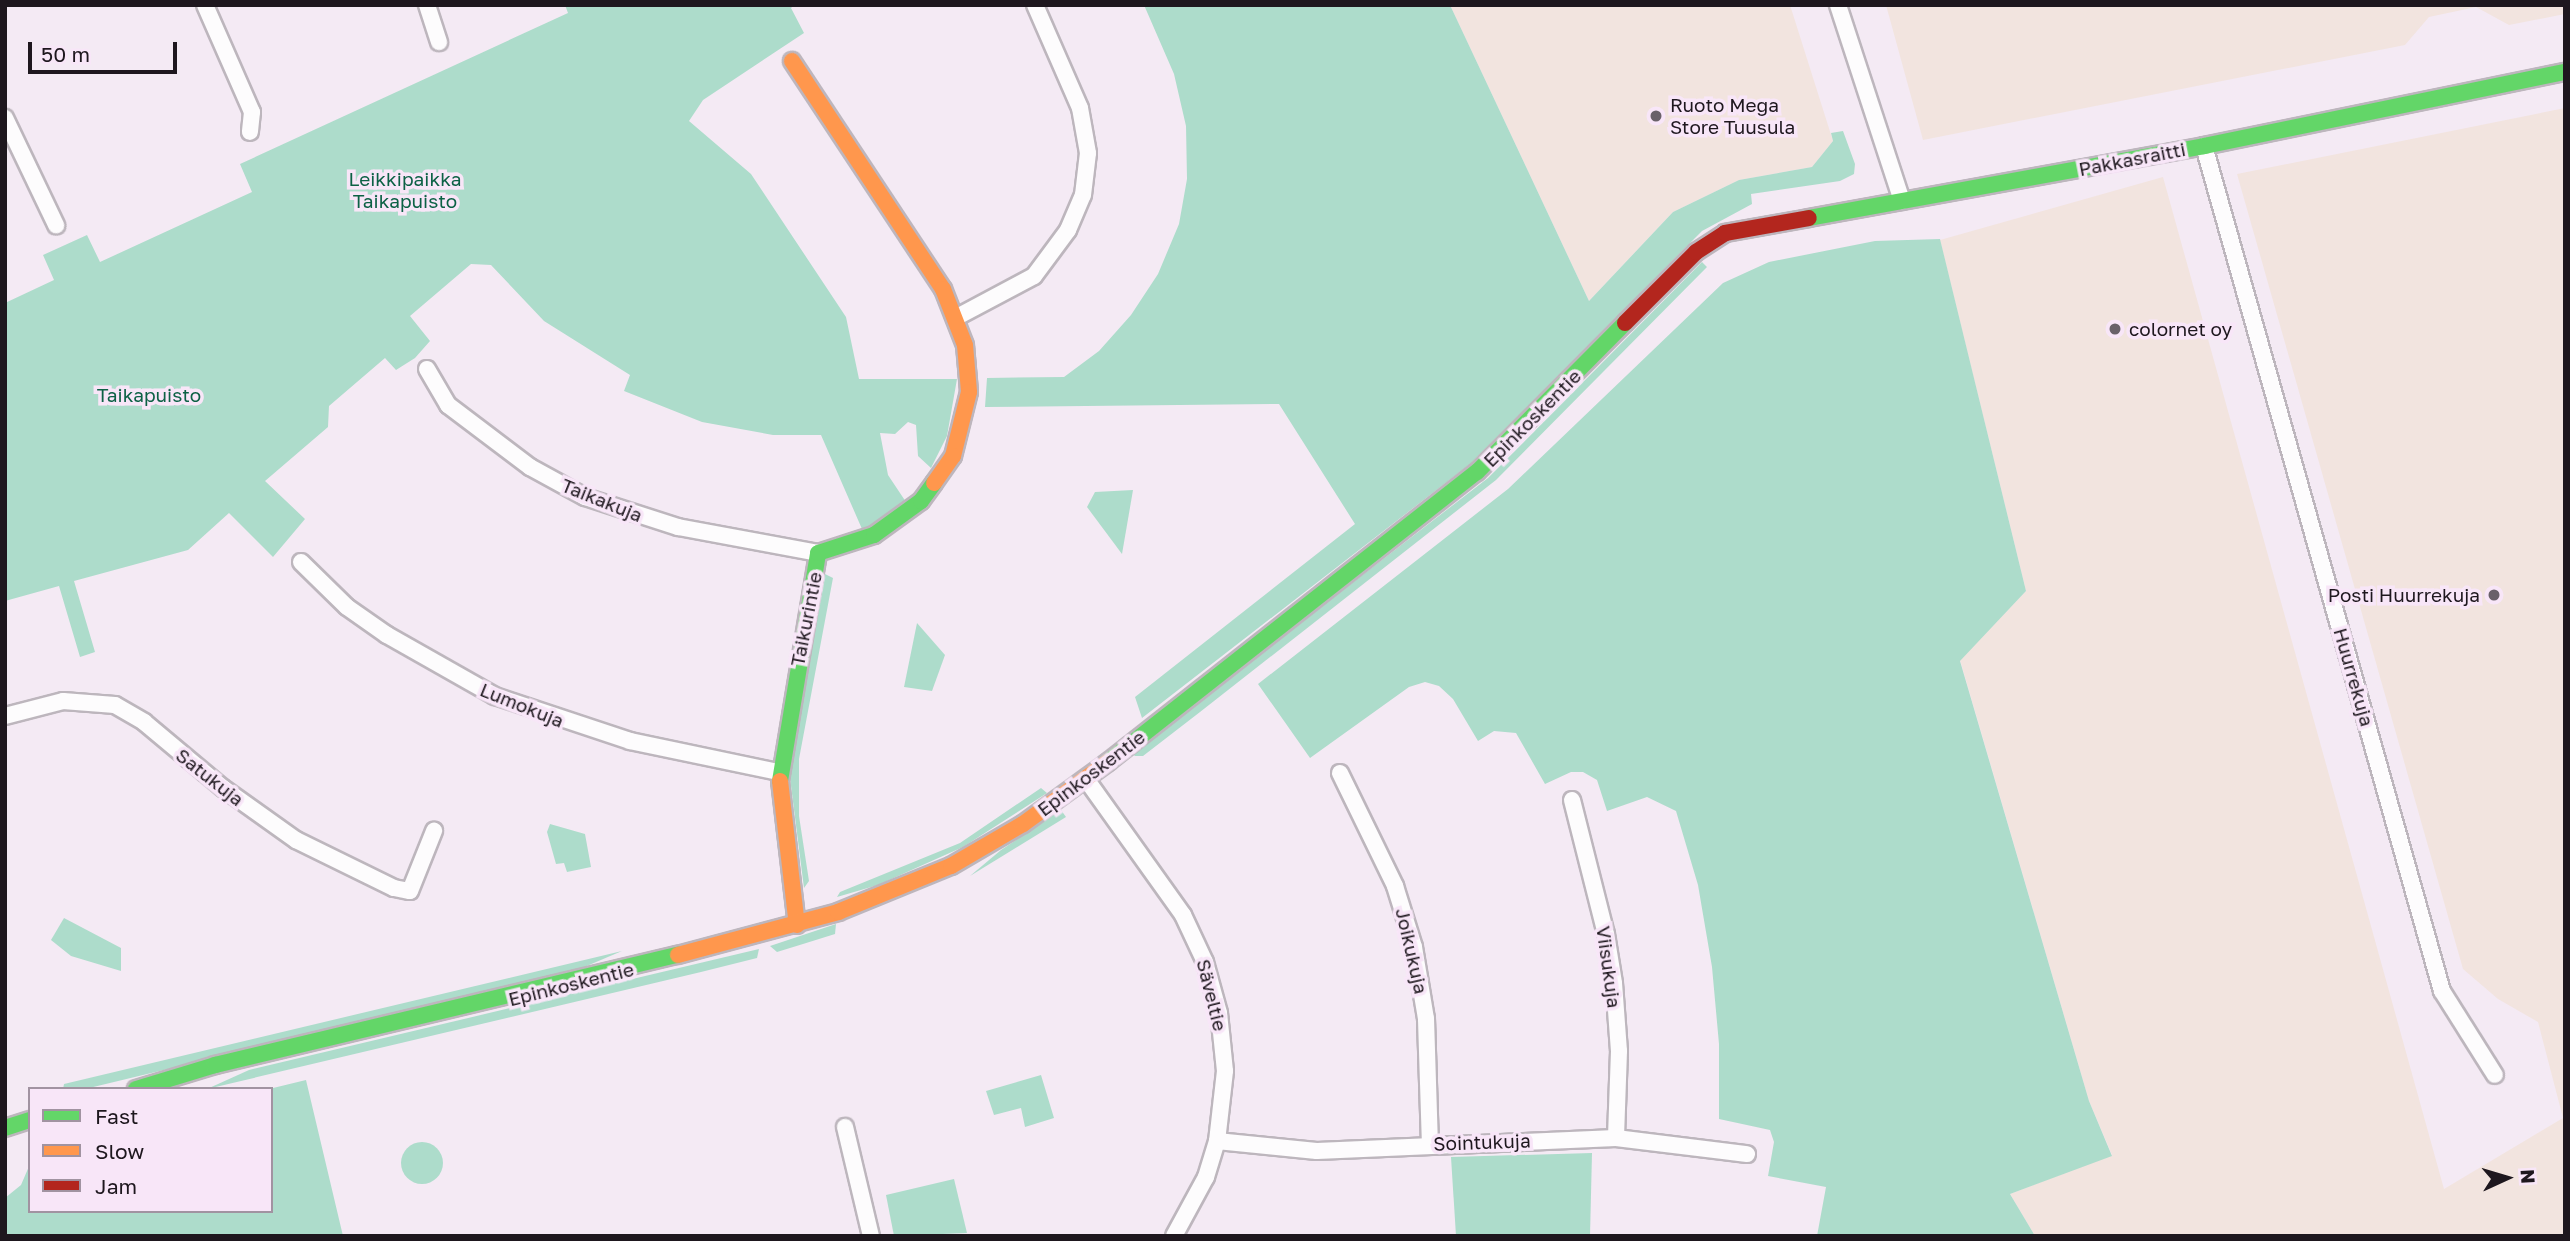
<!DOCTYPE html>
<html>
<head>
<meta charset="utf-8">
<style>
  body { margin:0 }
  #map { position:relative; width:2570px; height:1241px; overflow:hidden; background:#f4eaf4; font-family:"Golos Text",sans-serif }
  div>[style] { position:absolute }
  .industrial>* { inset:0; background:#f2e4df }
  .green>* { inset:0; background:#addccb }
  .round { border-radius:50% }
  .roads { filter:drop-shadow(2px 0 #bdb6bd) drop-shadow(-2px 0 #bdb6bd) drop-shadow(0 2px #bdb6bd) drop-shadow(0 -2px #bdb6bd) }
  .street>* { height:16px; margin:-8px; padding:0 8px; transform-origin:8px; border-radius:8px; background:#fdfcfd }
  .fast>* { height:16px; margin:-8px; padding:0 8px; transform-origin:8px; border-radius:8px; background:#63d668 }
  .slow>* { height:16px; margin:-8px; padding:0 8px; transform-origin:8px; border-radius:8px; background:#ff974d }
  .jam>* { height:16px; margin:-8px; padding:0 8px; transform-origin:8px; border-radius:8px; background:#b3261e }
  .dots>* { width:19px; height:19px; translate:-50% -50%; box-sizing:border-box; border:4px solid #f8e6f8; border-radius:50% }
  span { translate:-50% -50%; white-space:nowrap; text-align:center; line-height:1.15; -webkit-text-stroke:7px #f8e6f8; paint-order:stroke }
  .poi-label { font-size:19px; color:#1e171e }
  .left { translate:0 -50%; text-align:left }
  .right { translate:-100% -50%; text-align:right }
  .street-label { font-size:19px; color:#1e171e }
  .park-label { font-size:19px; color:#0c6145 }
  .frame { position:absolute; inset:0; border:7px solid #1e171e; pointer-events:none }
  .legend { position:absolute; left:28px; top:1087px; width:245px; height:126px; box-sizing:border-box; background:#f8e6f8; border:2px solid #a193a1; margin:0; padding:9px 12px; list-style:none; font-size:21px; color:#1e171e }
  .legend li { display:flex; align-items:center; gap:14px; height:35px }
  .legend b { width:35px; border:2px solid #a193a1 }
  .north { position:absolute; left:2472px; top:1143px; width:70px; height:70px; -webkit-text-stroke:5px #f8e6f8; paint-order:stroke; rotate:86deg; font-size:19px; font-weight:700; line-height:28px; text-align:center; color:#1e171e }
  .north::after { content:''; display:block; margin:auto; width:24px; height:32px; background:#1e171e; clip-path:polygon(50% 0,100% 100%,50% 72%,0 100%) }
  .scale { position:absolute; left:28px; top:42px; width:149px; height:32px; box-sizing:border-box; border:4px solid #1e171e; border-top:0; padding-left:9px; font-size:21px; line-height:24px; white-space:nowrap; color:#1e171e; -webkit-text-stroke:5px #f8e6f8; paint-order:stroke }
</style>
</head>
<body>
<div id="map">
  <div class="industrial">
    <div style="clip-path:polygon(1450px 5px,1790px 5px,1833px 141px,1812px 167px,1739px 180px,1673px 212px,1589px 301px)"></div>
    <div style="clip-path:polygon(1886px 5px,2565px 5px,2565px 14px,2509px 25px,2476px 7px,2429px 17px,2405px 45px,1923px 140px)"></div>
    <div style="clip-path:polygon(2565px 108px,2565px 1236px,2035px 1236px,2010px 1194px,2112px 1155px,2089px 1101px,1960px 660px,2026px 591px,1940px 240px,2163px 177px,2444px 1189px,2563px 1118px,2538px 1022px,2498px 999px,2463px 969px,2237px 174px)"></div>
  </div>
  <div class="green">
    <div style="clip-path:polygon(565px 5px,794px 5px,791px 8px,804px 33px,703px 100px,689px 121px,751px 174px,846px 317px,859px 379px,957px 379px,947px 436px,931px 468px,918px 456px,916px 425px,908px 422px,895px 434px,880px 433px,888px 475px,906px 502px,882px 521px,862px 529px,821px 435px,773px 435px,702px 422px,624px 391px,630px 375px,544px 321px,491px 265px,471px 264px,410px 316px,430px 341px,415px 358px,396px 370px,385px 358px,329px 406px,328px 427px,265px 481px,305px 519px,273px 557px,229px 513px,188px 550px,74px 581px,95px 652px,80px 657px,59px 586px,5px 601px,5px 303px,54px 280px,43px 255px,87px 235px,100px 262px,252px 192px,240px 164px,568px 13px)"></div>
    <div style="clip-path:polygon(1144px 5px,1450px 5px,1589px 301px,1673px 212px,1739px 180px,1812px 167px,1833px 141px,1831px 133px,1843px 131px,1855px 164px,1854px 174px,1840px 181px,1751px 194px,1752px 204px,1702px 231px,1470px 464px,1142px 718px,1135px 697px,1355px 524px,1279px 404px,985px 407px,987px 378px,1064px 377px,1099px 351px,1131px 315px,1158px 274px,1179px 224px,1187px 179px,1186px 126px,1174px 74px)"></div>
    <div style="clip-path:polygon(1940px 239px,2026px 591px,1960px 661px,2089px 1101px,2112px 1156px,2010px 1194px,2035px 1236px,1817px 1236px,1826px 1187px,1768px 1176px,1774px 1142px,1770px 1130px,1719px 1119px,1719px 1044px,1712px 967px,1698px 885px,1676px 811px,1647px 797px,1607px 811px,1597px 780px,1583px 772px,1571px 772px,1545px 784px,1516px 733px,1494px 731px,1478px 741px,1453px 699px,1439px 686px,1425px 682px,1409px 687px,1310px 758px,1258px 684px,1508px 489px,1723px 283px,1769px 262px,1875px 241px)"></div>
    <div style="clip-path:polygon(1702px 262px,1707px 267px,1496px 480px,1200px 712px,1143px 756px,1135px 756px,1132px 753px,1488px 478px)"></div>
    <div style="clip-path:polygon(1133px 490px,1122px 554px,1087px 507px,1095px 492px)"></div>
    <div style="clip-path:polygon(825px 574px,833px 578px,799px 759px,799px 816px,809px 881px,804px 888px,790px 778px)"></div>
    <div style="clip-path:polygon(917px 623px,945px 655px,932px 691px,904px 687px)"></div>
    <div style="clip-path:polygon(1041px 788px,1047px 793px,963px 847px,878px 885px,837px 897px,840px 892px,960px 843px)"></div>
    <div style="clip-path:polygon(1061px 810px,1066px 817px,970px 876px,1001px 850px)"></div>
    <div style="clip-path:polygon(550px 824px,585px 834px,591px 867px,567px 872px,564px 863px,556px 864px,547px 832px)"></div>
    <div style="clip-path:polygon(64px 918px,121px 948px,121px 971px,71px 956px,51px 940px)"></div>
    <div style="clip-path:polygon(836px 924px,835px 934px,803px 944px,777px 952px,770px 946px)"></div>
    <div style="clip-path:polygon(759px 949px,757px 958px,701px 972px,207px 1089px,249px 1070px)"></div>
    <div style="clip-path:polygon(622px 951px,575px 971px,85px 1089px,63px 1089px,64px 1084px)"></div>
    <div style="clip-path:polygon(1041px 1075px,1054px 1118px,1025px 1127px,1021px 1108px,994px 1115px,986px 1091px)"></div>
    <div style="clip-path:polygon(306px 1080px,343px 1236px,5px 1236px,5px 1198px,21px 1185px,30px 1164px,30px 1211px,271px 1211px,269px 1089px)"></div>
    <div class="round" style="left:401px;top:1142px;width:42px;height:42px"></div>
    <div style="clip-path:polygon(1592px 1153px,1590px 1236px,1456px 1236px,1451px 1157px)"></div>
    <div style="clip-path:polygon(954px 1179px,967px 1233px,894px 1236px,886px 1195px)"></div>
  </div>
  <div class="roads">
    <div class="street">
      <div style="left:205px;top:5px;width:117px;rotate:66.3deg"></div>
      <div style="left:252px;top:112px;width:20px;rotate:96deg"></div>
      <div style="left:427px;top:5px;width:39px;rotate:72deg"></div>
      <div style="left:1838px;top:5px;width:206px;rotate:71.9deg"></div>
      <div style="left:5px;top:118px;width:119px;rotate:64.5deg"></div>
      <div style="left:2204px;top:146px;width:878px;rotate:74.27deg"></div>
      <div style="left:2442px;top:991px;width:99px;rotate:57.8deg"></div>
      <div style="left:957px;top:317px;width:87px;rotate:-28deg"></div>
      <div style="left:1034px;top:276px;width:57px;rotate:-53.5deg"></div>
      <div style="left:1068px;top:230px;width:38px;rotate:-67deg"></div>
      <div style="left:1083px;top:195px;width:42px;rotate:-83.2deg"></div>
      <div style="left:1088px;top:153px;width:46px;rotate:-100.1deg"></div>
      <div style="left:1080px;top:108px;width:112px;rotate:-113.6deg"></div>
      <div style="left:427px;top:369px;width:42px;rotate:59.7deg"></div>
      <div style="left:448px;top:405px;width:103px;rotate:37.1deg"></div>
      <div style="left:530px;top:467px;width:63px;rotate:28.6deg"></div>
      <div style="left:585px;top:497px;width:98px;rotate:17.9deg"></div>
      <div style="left:678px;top:527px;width:142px;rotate:10.5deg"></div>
      <div style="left:301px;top:562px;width:64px;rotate:44.4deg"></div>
      <div style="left:347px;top:607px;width:49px;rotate:35deg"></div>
      <div style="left:387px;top:635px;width:124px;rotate:29.5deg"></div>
      <div style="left:495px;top:696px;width:142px;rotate:18.4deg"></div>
      <div style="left:630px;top:741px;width:152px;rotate:11.8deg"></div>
      <div style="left:5px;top:716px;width:60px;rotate:-14.5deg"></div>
      <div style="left:63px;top:701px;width:52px;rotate:4.4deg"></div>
      <div style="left:115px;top:705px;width:34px;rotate:30deg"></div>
      <div style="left:144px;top:722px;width:103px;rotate:39.9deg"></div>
      <div style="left:223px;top:788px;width:90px;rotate:35.5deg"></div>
      <div style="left:296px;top:840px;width:109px;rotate:26.1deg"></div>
      <div style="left:394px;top:888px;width:16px;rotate:11deg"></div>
      <div style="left:410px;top:891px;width:65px;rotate:-68.2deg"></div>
      <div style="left:1340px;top:773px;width:126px;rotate:64deg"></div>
      <div style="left:1395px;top:886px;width:64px;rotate:72.7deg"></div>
      <div style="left:1414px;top:947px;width:73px;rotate:80.5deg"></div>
      <div style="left:1426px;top:1019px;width:124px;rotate:88.2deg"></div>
      <div style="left:1086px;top:779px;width:167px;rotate:54.5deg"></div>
      <div style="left:1183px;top:915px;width:52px;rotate:64.9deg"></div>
      <div style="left:1205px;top:962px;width:53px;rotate:74.6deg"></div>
      <div style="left:1219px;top:1013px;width:58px;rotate:84.1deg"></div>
      <div style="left:1225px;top:1071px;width:70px;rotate:96.5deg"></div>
      <div style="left:1217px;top:1141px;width:38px;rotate:107deg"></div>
      <div style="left:1206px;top:1177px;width:67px;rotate:118.5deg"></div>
      <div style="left:1572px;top:800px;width:138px;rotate:75.8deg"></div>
      <div style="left:1606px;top:934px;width:50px;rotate:80.7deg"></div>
      <div style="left:1614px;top:983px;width:68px;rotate:85.8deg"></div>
      <div style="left:1619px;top:1051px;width:87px;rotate:92deg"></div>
      <div style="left:845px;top:1127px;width:112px;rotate:76.6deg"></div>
      <div style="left:1217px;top:1141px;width:100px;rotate:5.7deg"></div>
      <div style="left:1317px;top:1151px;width:299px;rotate:-2.5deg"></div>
      <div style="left:1616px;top:1138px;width:132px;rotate:7deg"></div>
    </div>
    <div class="fast">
      <div style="left:1809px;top:218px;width:402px;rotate:-10.3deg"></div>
      <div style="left:2204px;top:146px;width:369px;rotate:-11.6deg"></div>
      <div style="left:1108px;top:762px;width:469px;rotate:-38.2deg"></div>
      <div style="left:1477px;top:472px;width:210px;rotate:-45.2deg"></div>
      <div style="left:780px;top:781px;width:231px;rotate:-80.5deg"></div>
      <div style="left:818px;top:553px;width:59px;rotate:-17.8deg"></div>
      <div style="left:874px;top:535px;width:58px;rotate:-35.9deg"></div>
      <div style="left:921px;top:501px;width:22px;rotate:-54deg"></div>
      <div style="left:136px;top:1089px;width:83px;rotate:-16.9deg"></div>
      <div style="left:215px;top:1065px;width:476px;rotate:-13.4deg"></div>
      <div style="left:5px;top:1128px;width:26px;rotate:-18deg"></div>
    </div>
    <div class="slow">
      <div style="left:792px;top:61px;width:273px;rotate:56.5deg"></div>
      <div style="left:943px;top:289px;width:60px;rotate:68.6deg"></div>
      <div style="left:965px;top:345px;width:47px;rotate:85.1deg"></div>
      <div style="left:969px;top:392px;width:66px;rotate:104deg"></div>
      <div style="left:953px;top:456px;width:33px;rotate:125deg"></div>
      <div style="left:780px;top:781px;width:145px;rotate:83.3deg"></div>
      <div style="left:678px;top:955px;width:166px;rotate:-15deg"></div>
      <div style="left:838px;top:912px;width:122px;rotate:-22.2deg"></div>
      <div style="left:951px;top:866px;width:83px;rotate:-30.3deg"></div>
      <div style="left:1023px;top:824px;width:105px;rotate:-36.1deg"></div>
    </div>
    <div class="jam">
      <div style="left:1625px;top:323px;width:100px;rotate:-45deg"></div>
      <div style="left:1696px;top:252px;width:35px;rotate:-33deg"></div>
      <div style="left:1725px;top:233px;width:85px;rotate:-10.1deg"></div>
    </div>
  </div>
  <div class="dots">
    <div style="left:1656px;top:116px;background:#696169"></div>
    <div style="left:2115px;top:329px;background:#696169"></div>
    <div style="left:2494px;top:595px;background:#696169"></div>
  </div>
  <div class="poi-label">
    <span class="left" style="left:1670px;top:116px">Ruoto Mega<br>Store Tuusula</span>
    <span class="left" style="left:2129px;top:329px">colornet oy</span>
    <span class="right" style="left:2480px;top:595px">Posti Huurrekuja</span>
  </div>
  <div class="street-label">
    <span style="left:2132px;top:159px;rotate:-11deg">Pakkasraitti</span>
    <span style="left:1532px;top:418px;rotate:-45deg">Epinkoskentie</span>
    <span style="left:602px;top:500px;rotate:22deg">Taikakuja</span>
    <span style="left:806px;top:619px;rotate:-79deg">Taikurintie</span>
    <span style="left:2354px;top:677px;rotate:74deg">Huurrekuja</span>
    <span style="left:522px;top:705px;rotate:22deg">Lumokuja</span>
    <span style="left:1091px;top:773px;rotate:-37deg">Epinkoskentie</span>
    <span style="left:210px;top:777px;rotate:38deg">Satukuja</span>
    <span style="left:1412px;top:951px;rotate:77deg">Joikukuja</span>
    <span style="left:1609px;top:967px;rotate:82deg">Viisukuja</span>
    <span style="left:571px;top:984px;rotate:-14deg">Epinkoskentie</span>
    <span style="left:1212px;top:995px;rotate:76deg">Säveltie</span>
    <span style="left:1482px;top:1142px;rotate:-2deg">Sointukuja</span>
  </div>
  <div class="park-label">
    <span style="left:405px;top:190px">Leikkipaikka<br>Taikapuisto</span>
    <span style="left:149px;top:395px">Taikapuisto</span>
  </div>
  <div class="frame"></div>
  <ul class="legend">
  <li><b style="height:9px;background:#63d668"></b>Fast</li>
  <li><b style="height:9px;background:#ff974d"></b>Slow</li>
  <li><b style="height:9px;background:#b3261e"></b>Jam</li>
  </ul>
  <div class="north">N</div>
  <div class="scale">50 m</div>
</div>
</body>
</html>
